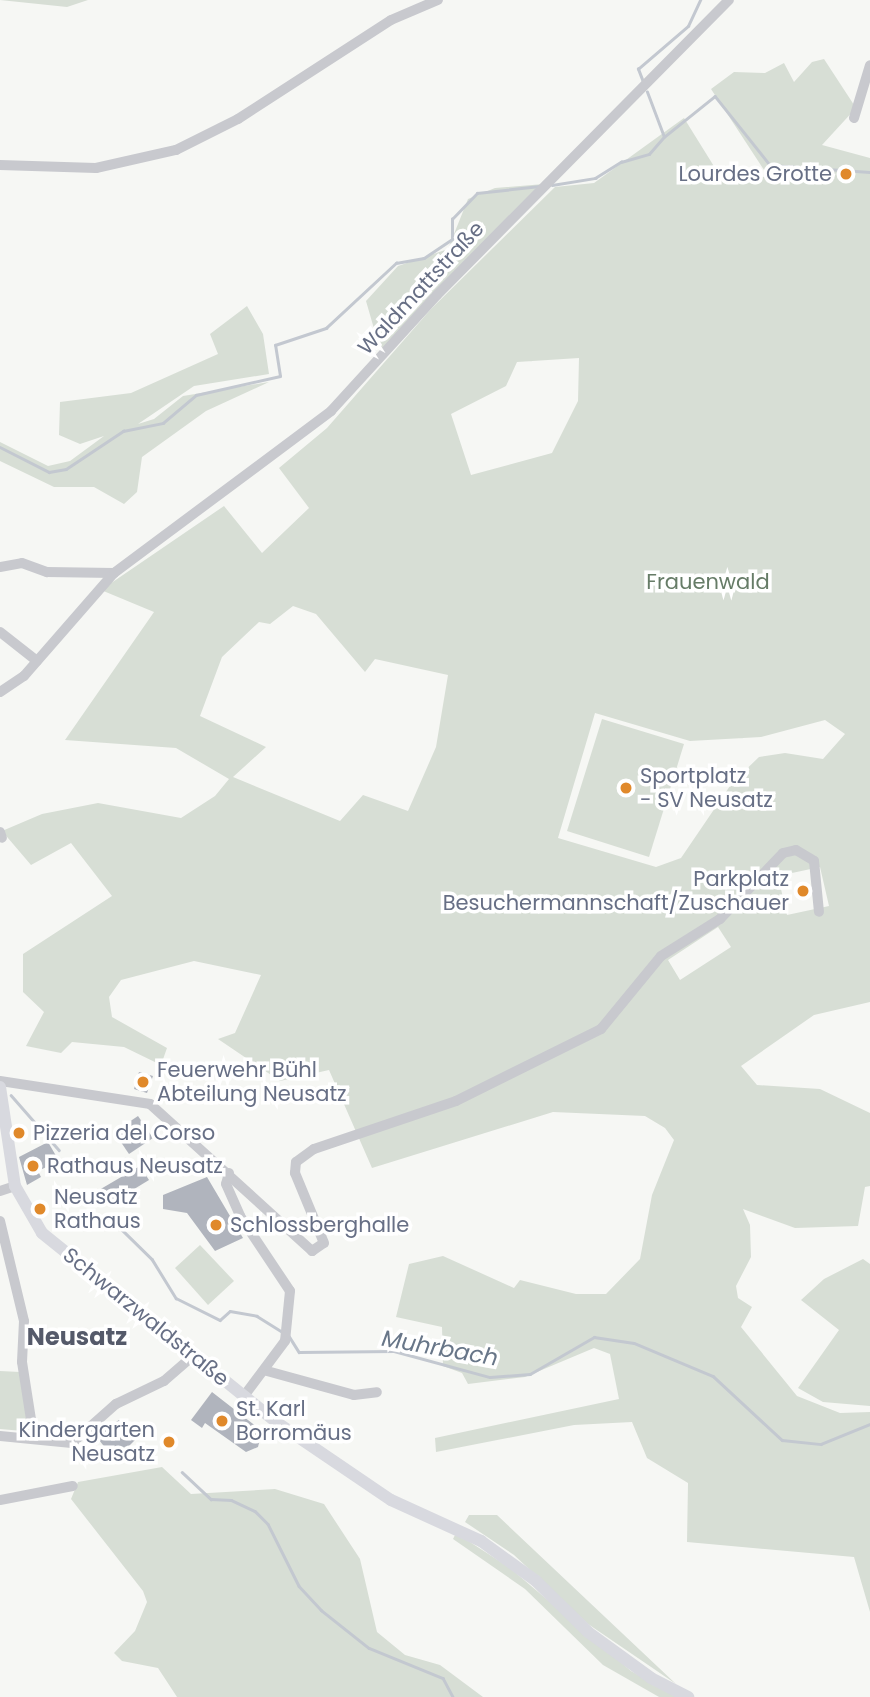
<!DOCTYPE html>
<html>
<head>
<meta charset="utf-8">
<style>
  body { margin:0 }
  #map { position:relative; width:870px; height:1697px; overflow:hidden; background:#f6f7f4; font-family:Poppins,sans-serif }
  div>[style] { position:absolute }
  .green>* { inset:0; background:#d7ded5 }
  .stream>* { height:2.5px; margin:-1.25px; padding:0 1.25px; transform-origin:1.25px; border-radius:1.25px; background:#c3c8d0 }
  .building>* { inset:0; background:#b0b4bd }
  .minor>* { height:10px; margin:-5px; padding:0 5px; transform-origin:5px; border-radius:5px; background:#c8c9ce }
  .major>* { height:12px; margin:-6px; padding:0 6px; transform-origin:6px; border-radius:6px; background:#d8d9df }
  .dots>* { width:19px; height:19px; translate:-50% -50%; box-sizing:border-box; border:4px solid #fff; border-radius:50% }
  span { translate:-50% -50%; white-space:nowrap; text-align:center; line-height:1.15; -webkit-text-stroke:7px #fff; paint-order:stroke }
  .poi-label { font-size:21px; color:#676f85 }
  .right { translate:-100% -50%; text-align:right }
  .left { translate:0 -50%; text-align:left }
  .street-label { font-size:21px; color:#676f85 }
  .park-label { font-size:21px; color:#667c67 }
  .water-label { font-size:23px; color:#687688; font-style:italic }
  .quarter-label { font-size:24px; color:#555a6a; font-weight:700 }
</style>
</head>
<body>
<div id="map">
  <div class="green">
    <div style="clip-path:polygon(0 0,88px 0,67px 7px)"></div>
    <div style="clip-path:polygon(evenodd,824px 59px,856px 108px,822px 145px,870px 158px,870px 1002px,814px 1015px,741px 1066px,757px 1085px,820px 1089px,870px 1113px,870px 1186px,865px 1187px,858px 1226px,795px 1228px,743px 1209px,750px 1225px,751px 1257px,736px 1286px,738px 1298px,752px 1307px,741px 1327px,797px 1396px,840px 1413px,870px 1412px,870px 1612px,854px 1557px,687px 1542px,688px 1483px,647px 1458px,632px 1422px,574px 1425px,436px 1452px,435px 1438px,619px 1399px,610px 1354px,594px 1348px,525px 1377px,468px 1384px,462px 1373px,443px 1366px,442px 1327px,396px 1317px,409px 1264px,443px 1256px,514px 1288px,520px 1280px,576px 1294px,606px 1294px,640px 1259px,652px 1195px,674px 1140px,665px 1128px,645px 1116px,553px 1112px,372px 1168px,329px 1070px,280px 1081px,218px 1039px,235px 1033px,261px 975px,194px 961px,121px 980px,109px 997px,112px 1017px,167px 1048px,161px 1065px,124px 1047px,72px 1042px,61px 1053px,26px 1046px,44px 1012px,23px 992px,23px 954px,112px 896px,71px 843px,31px 865px,2px 831px,42px 814px,98px 803px,181px 818px,215px 796px,229px 779px,176px 748px,65px 740px,154px 612px,101px 590px,224px 506px,262px 553px,309px 508px,279px 468px,327px 428px,431px 309px,555px 187px,594px 183px,684px 118px,720px 176px,731px 183px,768px 176px,711px 89px,734px 72px,765px 73px,784px 63px,794px 82px,812px 62px,824px 59px,579px 358px,578px 401px,552px 453px,471px 475px,451px 414px,506px 386px,517px 362px,579px 358px,824px 59px,293px 606px,316px 614px,365px 672px,375px 659px,448px 675px,436px 747px,408px 811px,363px 795px,340px 821px,233px 777px,266px 747px,200px 716px,222px 657px,259px 622px,270px 624px,293px 606px,824px 59px,595px 713px,690px 741px,761px 737px,825px 720px,845px 734px,823px 759px,785px 753px,759px 757px,732px 783px,681px 858px,656px 867px,558px 838px,595px 713px,824px 59px,820px 867px,829px 906px,787px 915px,778px 876px,820px 867px,824px 59px,718px 927px,731px 947px,680px 980px,668px 960px,718px 927px)"></div>
    <div style="clip-path:polygon(544px 184px,381px 353px,366px 301px,398px 266px,448px 249px,468px 199px,495px 188px)"></div>
    <div style="clip-path:polygon(247px 306px,263px 334px,269px 374px,194px 386px,138px 424px,154px 419px,183px 396px,269px 382px,206px 411px,142px 457px,137px 492px,124px 504px,94px 487px,54px 487px,0 461px,0 442px,48px 466px,70px 461px,104px 436px,80px 444px,59px 435px,60px 402px,131px 393px,218px 354px,210px 334px)"></div>
    <div style="clip-path:polygon(602px 719px,684px 744px,649px 857px,567px 831px)"></div>
    <div style="clip-path:polygon(200px 1245px,234px 1281px,208px 1305px,175px 1268px)"></div>
    <div style="clip-path:polygon(863px 1259px,870px 1264px,870px 1406px,823px 1402px,798px 1388px,839px 1330px,801px 1300px,824px 1279px)"></div>
    <div style="clip-path:polygon(0 1371px,20px 1372px,28px 1421px,23px 1431px,0 1429px)"></div>
    <div style="clip-path:polygon(162px 1467px,191px 1494px,275px 1489px,324px 1504px,360px 1559px,377px 1632px,405px 1655px,440px 1665px,483px 1697px,177px 1697px,158px 1668px,122px 1661px,114px 1653px,135px 1631px,147px 1602px,143px 1591px,71px 1499px,78px 1482px)"></div>
    <div style="clip-path:polygon(469px 1515px,497px 1515px,676px 1684px,588px 1624px,514px 1555px,465px 1522px)"></div>
    <div style="clip-path:polygon(456px 1533px,510px 1568px,631px 1671px,677px 1697px,659px 1697px,603px 1665px,525px 1589px,453px 1539px)"></div>
  </div>
  <div class="stream">
    <div style="left:643px;top:82px;width:14px;rotate:-111deg"></div>
    <div style="left:638px;top:69px;width:66px;rotate:-40.7deg"></div>
    <div style="left:688px;top:26px;width:29px;rotate:-65deg"></div>
    <div style="left:664px;top:137px;width:65px;rotate:-38.8deg"></div>
    <div style="left:715px;top:96px;width:88px;rotate:51.4deg"></div>
    <div style="left:770px;top:165px;width:100px;rotate:4deg"></div>
    <div style="left:552px;top:185px;width:44px;rotate:-9.2deg"></div>
    <div style="left:595px;top:178px;width:31px;rotate:-32deg"></div>
    <div style="left:621px;top:162px;width:29px;rotate:-16deg"></div>
    <div style="left:649px;top:154px;width:23px;rotate:-49deg"></div>
    <div style="left:664px;top:137px;width:48px;rotate:-110.7deg"></div>
    <div style="left:0;top:447px;width:55px;rotate:27deg"></div>
    <div style="left:49px;top:472px;width:17px;rotate:-10deg"></div>
    <div style="left:66px;top:469px;width:69px;rotate:-33.7deg"></div>
    <div style="left:123px;top:431px;width:41px;rotate:-11.3deg"></div>
    <div style="left:163px;top:423px;width:43px;rotate:-40.3deg"></div>
    <div style="left:196px;top:395px;width:86px;rotate:-12.7deg"></div>
    <div style="left:280px;top:376px;width:31px;rotate:-99deg"></div>
    <div style="left:275px;top:345px;width:54px;rotate:-18.4deg"></div>
    <div style="left:326px;top:328px;width:96px;rotate:-42.9deg"></div>
    <div style="left:396px;top:263px;width:28px;rotate:-10deg"></div>
    <div style="left:424px;top:258px;width:34px;rotate:-34deg"></div>
    <div style="left:452px;top:239px;width:20px;rotate:-90deg"></div>
    <div style="left:452px;top:219px;width:36px;rotate:-46deg"></div>
    <div style="left:477px;top:193px;width:63px;rotate:-6.3deg"></div>
    <div style="left:11px;top:1095px;width:73px;rotate:48.9deg"></div>
    <div style="left:107px;top:1215px;width:63px;rotate:44.4deg"></div>
    <div style="left:152px;top:1259px;width:46px;rotate:58.4deg"></div>
    <div style="left:176px;top:1298px;width:49px;rotate:26.6deg"></div>
    <div style="left:220px;top:1320px;width:13px;rotate:-42deg"></div>
    <div style="left:230px;top:1311px;width:27px;rotate:10deg"></div>
    <div style="left:257px;top:1316px;width:32px;rotate:32deg"></div>
    <div style="left:289px;top:1336px;width:19px;rotate:58deg"></div>
    <div style="left:299px;top:1352px;width:95px;rotate:-0.6deg"></div>
    <div style="left:394px;top:1351px;width:99px;rotate:15.2deg"></div>
    <div style="left:490px;top:1377px;width:40px;rotate:-4.3deg"></div>
    <div style="left:530px;top:1374px;width:74px;rotate:-30deg"></div>
    <div style="left:594px;top:1337px;width:40px;rotate:8.5deg"></div>
    <div style="left:634px;top:1343px;width:86px;rotate:22.7deg"></div>
    <div style="left:713px;top:1376px;width:94px;rotate:42.8deg"></div>
    <div style="left:782px;top:1440px;width:39px;rotate:6deg"></div>
    <div style="left:821px;top:1444px;width:53px;rotate:-22.2deg"></div>
    <div style="left:182px;top:1472px;width:40px;rotate:43deg"></div>
    <div style="left:211px;top:1499px;width:20px;rotate:3deg"></div>
    <div style="left:231px;top:1500px;width:26px;rotate:25deg"></div>
    <div style="left:255px;top:1511px;width:18px;rotate:45deg"></div>
    <div style="left:268px;top:1524px;width:69px;rotate:63.4deg"></div>
    <div style="left:299px;top:1586px;width:33px;rotate:47deg"></div>
    <div style="left:321px;top:1610px;width:61px;rotate:38.4deg"></div>
    <div style="left:369px;top:1648px;width:80px;rotate:22.1deg"></div>
    <div style="left:443px;top:1678px;width:21px;rotate:62deg"></div>
  </div>
  <div class="building">
    <div style="clip-path:polygon(139px 1072px,153px 1076px,147px 1093px,134px 1089px)"></div>
    <div style="clip-path:polygon(138px 1116px,153px 1138px,129px 1154px,114px 1132px)"></div>
    <div style="clip-path:polygon(48px 1142px,59px 1161px,38px 1171px,41px 1177px,27px 1185px,19px 1157px)"></div>
    <div style="clip-path:polygon(140px 1166px,149px 1180px,108px 1205px,99px 1190px)"></div>
    <div style="clip-path:polygon(207px 1177px,243px 1238px,215px 1251px,187px 1213px,163px 1209px,163px 1195px)"></div>
    <div style="clip-path:polygon(212px 1392px,262px 1431px,258px 1447px,246px 1452px,205px 1423px,202px 1428px,191px 1420px)"></div>
    <div style="clip-path:polygon(119px 1420px,136px 1439px,115px 1460px,95px 1435px)"></div>
  </div>
  <div class="minor">
    <div style="left:854px;top:118px;width:55px;rotate:-73.2deg"></div>
    <div style="left:0;top:165px;width:96px;rotate:1.8deg"></div>
    <div style="left:96px;top:168px;width:82px;rotate:-12.7deg"></div>
    <div style="left:176px;top:150px;width:69px;rotate:-26.6deg"></div>
    <div style="left:238px;top:119px;width:182px;rotate:-32.9deg"></div>
    <div style="left:391px;top:20px;width:51px;rotate:-23.1deg"></div>
    <div style="left:0;top:567px;width:22px;rotate:-10deg"></div>
    <div style="left:22px;top:563px;width:27px;rotate:20deg"></div>
    <div style="left:47px;top:572px;width:67px;rotate:0.9deg"></div>
    <div style="left:0;top:632px;width:47px;rotate:38.1deg"></div>
    <div style="left:0;top:692px;width:29px;rotate:-34deg"></div>
    <div style="left:24px;top:676px;width:137px;rotate:-48.9deg"></div>
    <div style="left:114px;top:573px;width:271px;rotate:-36.7deg"></div>
    <div style="left:331px;top:411px;width:157px;rotate:-47.6deg"></div>
    <div style="left:437px;top:295px;width:415px;rotate:-45.3deg"></div>
    <div style="left:0;top:832px;width:6px;rotate:72deg"></div>
    <div style="left:0;top:1081px;width:152px;rotate:8.7deg"></div>
    <div style="left:150px;top:1104px;width:219px;rotate:42.2deg"></div>
    <div style="left:312px;top:1251px;width:14px;rotate:-34deg"></div>
    <div style="left:324px;top:1243px;width:76px;rotate:-112.5deg"></div>
    <div style="left:295px;top:1173px;width:11px;rotate:-85deg"></div>
    <div style="left:296px;top:1162px;width:22px;rotate:-36deg"></div>
    <div style="left:314px;top:1149px;width:150px;rotate:-18.7deg"></div>
    <div style="left:456px;top:1101px;width:162px;rotate:-26.4deg"></div>
    <div style="left:601px;top:1029px;width:94px;rotate:-50.6deg"></div>
    <div style="left:661px;top:956px;width:70px;rotate:-32.1deg"></div>
    <div style="left:720px;top:919px;width:91px;rotate:-46.3deg"></div>
    <div style="left:783px;top:853px;width:13px;rotate:-13deg"></div>
    <div style="left:796px;top:850px;width:21px;rotate:31deg"></div>
    <div style="left:814px;top:861px;width:51px;rotate:84.4deg"></div>
    <div style="left:229px;top:1173px;width:11px;rotate:105deg"></div>
    <div style="left:226px;top:1184px;width:35px;rotate:66deg"></div>
    <div style="left:240px;top:1216px;width:90px;rotate:56.3deg"></div>
    <div style="left:290px;top:1291px;width:50px;rotate:95.7deg"></div>
    <div style="left:285px;top:1341px;width:69px;rotate:126.7deg"></div>
    <div style="left:0;top:1191px;width:16px;rotate:-18deg"></div>
    <div style="left:0;top:1221px;width:103px;rotate:76.5deg"></div>
    <div style="left:24px;top:1321px;width:41px;rotate:92.8deg"></div>
    <div style="left:22px;top:1362px;width:78px;rotate:81.1deg"></div>
    <div style="left:267px;top:1371px;width:90px;rotate:15.4deg"></div>
    <div style="left:354px;top:1395px;width:23px;rotate:-7deg"></div>
    <div style="left:0;top:1436px;width:72px;rotate:5.6deg"></div>
    <div style="left:72px;top:1443px;width:59px;rotate:-41.6deg"></div>
    <div style="left:116px;top:1404px;width:53px;rotate:-25.6deg"></div>
    <div style="left:164px;top:1381px;width:37px;rotate:-41deg"></div>
    <div style="left:0;top:1500px;width:74px;rotate:-10.9deg"></div>
  </div>
  <div class="major">
    <div style="left:0;top:1087px;width:100px;rotate:81.4deg"></div>
    <div style="left:15px;top:1186px;width:54px;rotate:60.1deg"></div>
    <div style="left:42px;top:1233px;width:304px;rotate:38.9deg"></div>
    <div style="left:279px;top:1424px;width:135px;rotate:34.2deg"></div>
    <div style="left:391px;top:1500px;width:99px;rotate:24.5deg"></div>
    <div style="left:481px;top:1541px;width:68px;rotate:36deg"></div>
    <div style="left:536px;top:1581px;width:73px;rotate:44.4deg"></div>
    <div style="left:588px;top:1632px;width:78px;rotate:36.1deg"></div>
    <div style="left:651px;top:1678px;width:42px;rotate:27.2deg"></div>
  </div>
  <div class="dots">
    <div style="left:846px;top:174px;background:#e0892b"></div>
    <div style="left:626px;top:788px;background:#e0892b"></div>
    <div style="left:803px;top:891px;background:#e0892b"></div>
    <div style="left:143px;top:1082px;background:#e0892b"></div>
    <div style="left:19px;top:1133px;background:#e0892b"></div>
    <div style="left:33px;top:1166px;background:#e0892b"></div>
    <div style="left:40px;top:1209px;background:#e0892b"></div>
    <div style="left:216px;top:1225px;background:#e0892b"></div>
    <div style="left:222px;top:1421px;background:#e0892b"></div>
    <div style="left:169px;top:1442px;background:#e0892b"></div>
  </div>
  <div class="poi-label">
    <span class="right" style="left:832px;top:174px">Lourdes Grotte</span>
    <span class="left" style="left:640px;top:788px">Sportplatz<br>- SV Neusatz</span>
    <span class="right" style="left:789px;top:891px">Parkplatz<br>Besuchermannschaft/Zuschauer</span>
    <span class="left" style="left:157px;top:1082px">Feuerwehr Bühl<br>Abteilung Neusatz</span>
    <span class="left" style="left:33px;top:1133px">Pizzeria del Corso</span>
    <span class="left" style="left:47px;top:1166px">Rathaus Neusatz</span>
    <span class="left" style="left:54px;top:1209px">Neusatz<br>Rathaus</span>
    <span class="left" style="left:230px;top:1225px">Schlossberghalle</span>
    <span class="left" style="left:236px;top:1421px">St. Karl<br>Borromäus</span>
    <span class="right" style="left:155px;top:1442px">Kindergarten<br>Neusatz</span>
  </div>
  <div class="street-label">
    <span style="left:421px;top:288px;rotate:-47deg">Waldmattstraße</span>
    <span style="left:146px;top:1317px;rotate:39deg">Schwarzwaldstraße</span>
  </div>
  <div class="park-label">
    <span style="left:708px;top:582px">Frauenwald</span>
  </div>
  <div class="water-label">
    <span style="left:440px;top:1348px;rotate:10deg">Muhrbach</span>
  </div>
  <div class="quarter-label">
    <span style="left:77px;top:1337px">Neusatz</span>
  </div>
</div>
</body>
</html>
